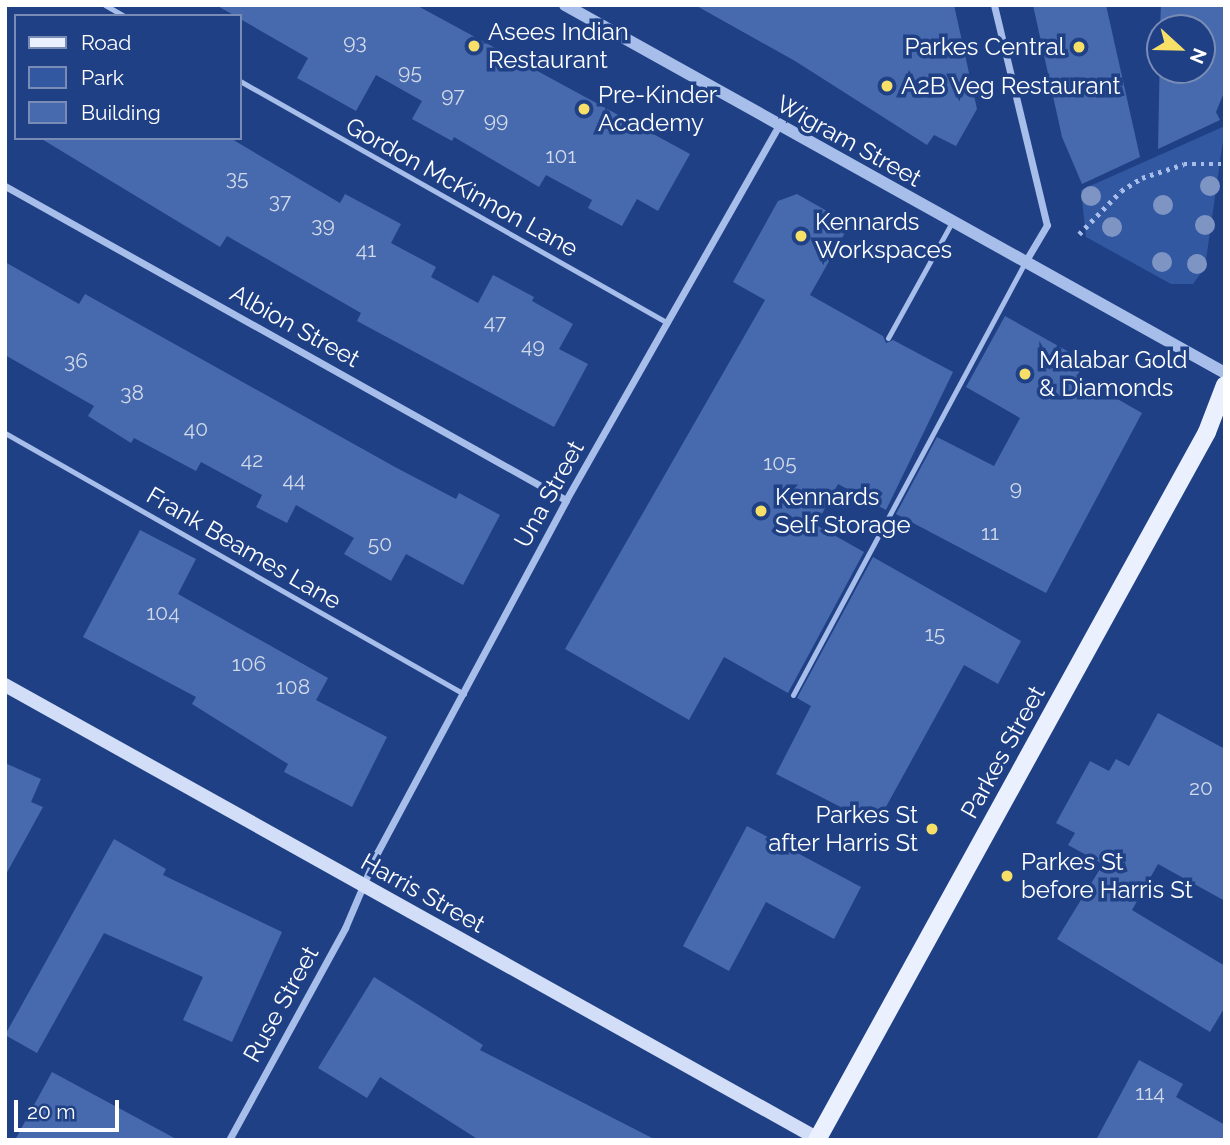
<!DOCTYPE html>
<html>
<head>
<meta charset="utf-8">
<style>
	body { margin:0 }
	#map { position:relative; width:1230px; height:1145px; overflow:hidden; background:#1f4085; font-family:Raleway,sans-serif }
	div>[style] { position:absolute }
	.green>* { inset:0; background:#3258a2 }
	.building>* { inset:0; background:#4769ad }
	.path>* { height:4.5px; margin-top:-2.25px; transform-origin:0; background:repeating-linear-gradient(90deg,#a7bdea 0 3.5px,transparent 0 8.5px) }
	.service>* { height:5px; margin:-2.5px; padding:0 2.5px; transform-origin:2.5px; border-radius:2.5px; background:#a7bdea }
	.minor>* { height:7px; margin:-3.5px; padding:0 3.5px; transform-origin:3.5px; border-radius:3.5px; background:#a7bdea }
	.tertiary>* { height:12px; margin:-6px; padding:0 6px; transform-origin:6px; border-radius:6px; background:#a7bdea }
	.secondary>* { height:14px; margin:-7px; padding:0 7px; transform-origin:7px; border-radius:7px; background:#d2def8 }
	.primary>* { height:18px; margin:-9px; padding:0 9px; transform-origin:9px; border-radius:9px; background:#ebf0fe }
	.trees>* { width:20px; height:20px; margin:-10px; border-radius:50%; background:#7e95c4 }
	.dots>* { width:19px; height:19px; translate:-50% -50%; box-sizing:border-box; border:4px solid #1f4085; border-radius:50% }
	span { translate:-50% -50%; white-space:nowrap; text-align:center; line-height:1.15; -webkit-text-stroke:7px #1f4085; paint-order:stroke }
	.number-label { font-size:21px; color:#d1daea }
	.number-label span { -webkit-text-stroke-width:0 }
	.poi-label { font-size:24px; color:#fff }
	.left { translate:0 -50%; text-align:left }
	.right { translate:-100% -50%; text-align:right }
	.street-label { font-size:24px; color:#fff }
	.frame { position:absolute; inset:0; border:7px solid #fff; pointer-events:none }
	.legend { position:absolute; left:14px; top:14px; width:228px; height:126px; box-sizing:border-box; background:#1f4085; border:2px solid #798cb6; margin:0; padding:9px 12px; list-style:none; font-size:21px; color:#fff }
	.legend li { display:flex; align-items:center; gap:14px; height:35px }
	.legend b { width:35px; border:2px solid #798cb6 }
	.north { position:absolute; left:1146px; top:14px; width:70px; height:70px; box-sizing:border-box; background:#1f4085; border:2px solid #798cb6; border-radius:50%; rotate:112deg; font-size:19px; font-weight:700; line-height:28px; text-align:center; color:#fff }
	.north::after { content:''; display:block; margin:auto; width:24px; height:32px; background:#f8df67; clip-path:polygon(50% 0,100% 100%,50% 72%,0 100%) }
	.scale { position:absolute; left:14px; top:1100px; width:105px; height:32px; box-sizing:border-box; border:4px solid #fff; border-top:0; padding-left:9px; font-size:21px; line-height:24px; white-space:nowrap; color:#fff; -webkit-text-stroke:5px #1f4085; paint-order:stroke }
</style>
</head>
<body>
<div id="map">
	<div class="green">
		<div style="clip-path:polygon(1225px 126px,1205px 267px,1193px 284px,1171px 284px,1086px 237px,1081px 190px)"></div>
	</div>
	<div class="building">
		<div style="clip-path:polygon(216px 5px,416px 5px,690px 154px,658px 211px,637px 199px,622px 226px,588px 208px,592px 200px,546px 175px,539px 187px,454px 137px,452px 141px,412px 119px,422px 101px,376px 75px,356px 111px,297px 78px,308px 58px)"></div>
		<div style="clip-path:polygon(695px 5px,954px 5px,977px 109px,956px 146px,934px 135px,927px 145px,795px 61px)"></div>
		<div style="clip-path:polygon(1033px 5px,1106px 5px,1140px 157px,1082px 184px,1062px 137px)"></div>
		<div style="clip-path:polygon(1161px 5px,1225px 5px,1225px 90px,1216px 112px,1220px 120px,1158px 149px,1160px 47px,1160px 70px,1202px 70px,1202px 28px,1160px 28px)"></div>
		<div style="clip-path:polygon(40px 138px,230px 138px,340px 203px,345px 194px,401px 224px,391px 243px,436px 267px,431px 277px,478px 303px,493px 275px,534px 297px,532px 301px,573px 324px,559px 349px,588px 364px,554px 427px,357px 321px,361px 313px,227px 236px,220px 247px)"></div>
		<div style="clip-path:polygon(797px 194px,850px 224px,810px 295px,883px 336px,886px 343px,893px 340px,953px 372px,886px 510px,838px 484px,816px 525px,864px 552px,788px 693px,724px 657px,689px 720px,565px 649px,765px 300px,733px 282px,778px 201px)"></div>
		<div style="clip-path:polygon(5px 262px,79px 304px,85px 294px,395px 467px,456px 499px,459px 493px,500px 515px,463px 585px,406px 554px,391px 581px,344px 554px,354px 538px,296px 505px,287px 523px,256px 507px,262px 495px,201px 462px,196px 471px,134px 438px,131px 443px,88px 416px,94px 406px,5px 355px)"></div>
		<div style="clip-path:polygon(1005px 316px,1085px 361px,1077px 376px,1142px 413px,1046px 593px,896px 514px,937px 437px,994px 466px,1020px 418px,966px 387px)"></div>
		<div style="clip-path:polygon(140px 530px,196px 559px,178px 594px,328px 678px,316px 700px,387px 737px,352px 807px,284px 772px,288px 764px,192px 704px,196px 697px,83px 637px)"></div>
		<div style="clip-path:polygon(873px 557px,1021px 641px,998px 684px,964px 665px,876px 825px,776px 774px,811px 706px,797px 698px)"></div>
		<div style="clip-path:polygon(1158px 713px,1225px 749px,1225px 901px,1158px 864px,1132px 910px,1225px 966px,1225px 1007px,1210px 1032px,1057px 939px,1103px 864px,1068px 845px,1075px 833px,1056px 823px,1090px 761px,1109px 771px,1116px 759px,1129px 766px)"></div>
		<div style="clip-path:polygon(5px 763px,41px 779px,31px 802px,43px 807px,5px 876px)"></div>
		<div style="clip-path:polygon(747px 826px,861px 887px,834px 939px,766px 902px,729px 971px,683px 946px)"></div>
		<div style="clip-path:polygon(114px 839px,166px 869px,163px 875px,282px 932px,232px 1042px,183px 1020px,203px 977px,104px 933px,37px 1053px,5px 1035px)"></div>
		<div style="clip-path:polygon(374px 977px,483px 1045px,480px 1050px,656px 1140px,479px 1140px,380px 1077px,367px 1098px,318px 1068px)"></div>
		<div style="clip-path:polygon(1139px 1060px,1183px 1084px,1176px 1097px,1225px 1125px,1225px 1140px,1096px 1140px)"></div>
		<div style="clip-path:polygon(52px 1072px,178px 1140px,15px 1140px)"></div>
	</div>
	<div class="path">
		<div style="left:1079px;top:234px;width:60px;rotate:-45.7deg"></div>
		<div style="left:1121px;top:191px;width:25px;rotate:-32deg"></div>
		<div style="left:1142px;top:178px;width:44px;rotate:-18.4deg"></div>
		<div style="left:1184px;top:164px;width:41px"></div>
	</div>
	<div class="service">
		<div style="left:105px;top:5px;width:22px;rotate:30deg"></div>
		<div style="left:240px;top:81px;width:491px;rotate:29.5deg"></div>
		<div style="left:888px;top:338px;width:132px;rotate:-61.1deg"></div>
		<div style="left:5px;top:433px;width:528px;rotate:29.62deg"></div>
		<div style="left:793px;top:695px;width:491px;rotate:-61.8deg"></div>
	</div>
	<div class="minor">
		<div style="left:994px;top:5px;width:226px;rotate:76.5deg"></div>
		<div style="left:1047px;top:225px;width:43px;rotate:120.7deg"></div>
		<div style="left:5px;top:186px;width:643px;rotate:29.24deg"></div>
		<div style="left:229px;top:1140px;width:242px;rotate:-61.3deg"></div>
		<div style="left:345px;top:928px;width:82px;rotate:-66.9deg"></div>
		<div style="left:377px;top:853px;width:400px;rotate:-61.8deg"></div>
		<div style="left:566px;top:500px;width:431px;rotate:-60.4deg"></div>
	</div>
	<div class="tertiary">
		<div style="left:565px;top:5px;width:756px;rotate:29.14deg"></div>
	</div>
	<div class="secondary">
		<div style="left:5px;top:685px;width:933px;rotate:29.17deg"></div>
	</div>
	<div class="primary">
		<div style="left:817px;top:1140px;width:808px;rotate:-61.15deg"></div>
		<div style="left:1207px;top:432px;width:50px;rotate:-69deg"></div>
	</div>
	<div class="trees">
		<div style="left:1210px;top:186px"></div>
		<div style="left:1091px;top:196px"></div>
		<div style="left:1163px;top:205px"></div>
		<div style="left:1205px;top:225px"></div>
		<div style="left:1112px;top:227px"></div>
		<div style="left:1162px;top:262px"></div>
		<div style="left:1197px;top:264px"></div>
	</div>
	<div class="dots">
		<div style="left:474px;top:46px;background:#f8df67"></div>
		<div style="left:1079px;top:47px;background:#f8df67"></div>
		<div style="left:887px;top:86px;background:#f8df67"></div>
		<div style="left:584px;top:109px;background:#f8df67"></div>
		<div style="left:801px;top:236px;background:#f8df67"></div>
		<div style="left:1025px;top:374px;background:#f8df67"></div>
		<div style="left:761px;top:511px;background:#f8df67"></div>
		<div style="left:932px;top:829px;background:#f8df67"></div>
		<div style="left:1007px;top:876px;background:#f8df67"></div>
	</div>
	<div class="number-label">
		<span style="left:355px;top:42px">93</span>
		<span style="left:410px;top:72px">95</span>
		<span style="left:453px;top:95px">97</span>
		<span style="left:496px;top:120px">99</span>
		<span style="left:561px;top:156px">101</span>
		<span style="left:237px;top:178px">35</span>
		<span style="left:280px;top:201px">37</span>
		<span style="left:323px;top:225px">39</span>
		<span style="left:366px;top:250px">41</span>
		<span style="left:495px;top:322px">47</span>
		<span style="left:533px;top:346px">49</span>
		<span style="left:76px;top:361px">36</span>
		<span style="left:132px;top:393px">38</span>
		<span style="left:196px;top:429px">40</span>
		<span style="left:252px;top:460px">42</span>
		<span style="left:780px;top:463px">105</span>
		<span style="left:294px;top:480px">44</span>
		<span style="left:1016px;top:488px">9</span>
		<span style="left:990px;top:533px">11</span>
		<span style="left:380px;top:544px">50</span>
		<span style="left:163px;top:613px">104</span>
		<span style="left:935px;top:634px">15</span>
		<span style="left:249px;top:664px">106</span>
		<span style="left:293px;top:687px">108</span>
		<span style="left:1201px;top:788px">20</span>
		<span style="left:1150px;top:1093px">114</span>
	</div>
	<div class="poi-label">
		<span class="left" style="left:488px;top:46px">Asees Indian<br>Restaurant</span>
		<span class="right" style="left:1065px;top:47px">Parkes Central</span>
		<span class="left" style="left:901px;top:86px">A2B Veg Restaurant</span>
		<span class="left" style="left:598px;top:109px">Pre-Kinder<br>Academy</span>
		<span class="left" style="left:815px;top:236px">Kennards<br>Workspaces</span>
		<span class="left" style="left:1039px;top:374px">Malabar Gold<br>&amp; Diamonds</span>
		<span class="left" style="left:775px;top:511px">Kennards<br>Self Storage</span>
		<span class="right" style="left:918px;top:829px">Parkes St<br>after Harris St</span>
		<span class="left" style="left:1021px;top:876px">Parkes St<br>before Harris St</span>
	</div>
	<div class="street-label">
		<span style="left:849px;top:141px;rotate:29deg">Wigram Street</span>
		<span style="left:462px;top:187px;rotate:29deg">Gordon McKinnon Lane</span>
		<span style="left:295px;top:326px;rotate:29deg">Albion Street</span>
		<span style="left:549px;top:494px;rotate:-61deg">Una Street</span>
		<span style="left:244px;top:548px;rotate:30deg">Frank Beames Lane</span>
		<span style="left:1003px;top:752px;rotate:-61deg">Parkes Street</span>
		<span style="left:423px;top:893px;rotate:29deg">Harris Street</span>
		<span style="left:281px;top:1004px;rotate:-61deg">Ruse Street</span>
	</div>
	<div class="frame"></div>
	<ul class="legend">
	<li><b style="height:9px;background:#ebf0fe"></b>Road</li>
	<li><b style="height:19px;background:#3258a2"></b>Park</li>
	<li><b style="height:19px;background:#4769ad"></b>Building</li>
	</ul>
	<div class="north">N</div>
	<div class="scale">20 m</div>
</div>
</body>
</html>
